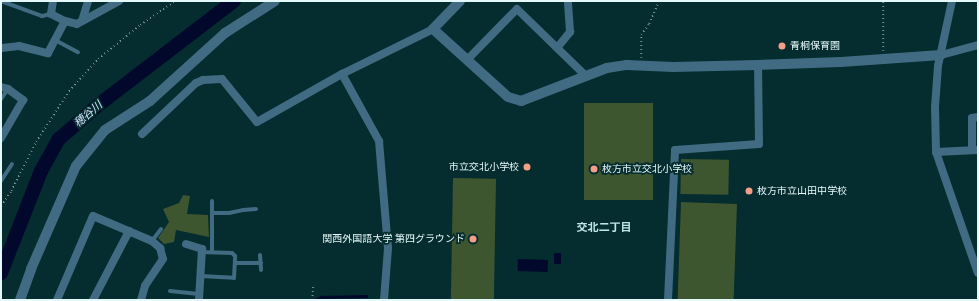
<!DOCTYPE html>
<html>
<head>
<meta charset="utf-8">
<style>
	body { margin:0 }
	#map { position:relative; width:979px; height:301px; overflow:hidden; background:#052c2e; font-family:"PT Sans","Noto Sans JP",sans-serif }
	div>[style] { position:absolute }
	.green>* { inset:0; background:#3e5630; transform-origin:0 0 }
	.water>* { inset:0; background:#01082b; transform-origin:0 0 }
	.stream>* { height:2.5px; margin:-1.25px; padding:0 1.25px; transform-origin:1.25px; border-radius:1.25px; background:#01082b }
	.river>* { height:14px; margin:-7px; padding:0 7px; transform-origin:7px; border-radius:7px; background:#01082b }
	.path>* { height:1.5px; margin-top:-0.75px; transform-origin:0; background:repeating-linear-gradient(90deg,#708d8f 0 1px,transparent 0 4px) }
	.service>* { height:4px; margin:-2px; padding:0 2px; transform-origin:2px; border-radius:2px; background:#406b82 }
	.minor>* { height:8px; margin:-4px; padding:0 4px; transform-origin:4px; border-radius:4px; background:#406b82 }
	.tertiary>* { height:10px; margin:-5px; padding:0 5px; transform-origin:5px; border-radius:5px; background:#406b82 }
	.dots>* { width:11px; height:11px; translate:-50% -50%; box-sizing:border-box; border:2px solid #052c2e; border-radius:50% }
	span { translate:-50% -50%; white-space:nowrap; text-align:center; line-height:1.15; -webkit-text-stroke:3.5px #052c2e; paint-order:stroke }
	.poi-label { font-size:10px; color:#e6f9fa }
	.left { translate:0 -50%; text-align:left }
	.right { translate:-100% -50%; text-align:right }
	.water-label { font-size:11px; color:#d4e1fd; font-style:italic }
	.neighbourhood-label { font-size:11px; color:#bee5e7; font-weight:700 }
	.frame { position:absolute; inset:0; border:2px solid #e6f9fa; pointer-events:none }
</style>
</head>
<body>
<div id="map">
	<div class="green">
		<div style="left:584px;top:103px;width:69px;height:97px"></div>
		<div style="left:681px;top:159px;width:48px;height:35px;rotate:1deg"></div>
		<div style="left:453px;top:178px;width:43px;height:122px;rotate:1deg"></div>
		<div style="clip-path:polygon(183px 195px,190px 196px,187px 214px,208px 215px,209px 237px,176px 230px,174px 242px,164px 244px,158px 238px,169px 222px,163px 209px,179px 203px)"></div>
		<div style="left:681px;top:202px;width:56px;height:98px;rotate:2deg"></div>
	</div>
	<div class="water">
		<div style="left:561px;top:253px;width:11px;height:7px;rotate:90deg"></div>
		<div style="left:518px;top:259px;width:30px;height:12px;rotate:2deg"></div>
	</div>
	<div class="stream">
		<div style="left:315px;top:300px;width:7px;rotate:-27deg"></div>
		<div style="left:321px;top:297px;width:45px;rotate:-1.3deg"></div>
	</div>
	<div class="river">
		<div style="left:1px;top:273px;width:110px;rotate:-68.6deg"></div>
		<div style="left:41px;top:171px;width:37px;rotate:-61deg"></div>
		<div style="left:59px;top:139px;width:50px;rotate:-41deg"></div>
		<div style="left:97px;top:106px;width:173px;rotate:-37.5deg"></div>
	</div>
	<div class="path">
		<div style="left:883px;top:51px;width:50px;rotate:-90deg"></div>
		<div style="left:641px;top:58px;width:23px;rotate:-90deg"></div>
		<div style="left:641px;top:35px;width:14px;rotate:-54deg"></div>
		<div style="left:649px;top:24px;width:25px;rotate:-67deg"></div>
		<div style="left:1px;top:206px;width:18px;rotate:-56deg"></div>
		<div style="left:11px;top:191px;width:55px;rotate:-63deg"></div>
		<div style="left:36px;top:142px;width:61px;rotate:-57.1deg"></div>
		<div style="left:69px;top:91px;width:43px;rotate:-47.8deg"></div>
		<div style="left:98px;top:59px;width:54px;rotate:-39deg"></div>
		<div style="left:140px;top:25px;width:42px;rotate:-34.4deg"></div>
		<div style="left:312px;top:300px;width:15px;rotate:-86deg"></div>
	</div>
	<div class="service">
		<div style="left:1px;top:1px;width:44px;rotate:20.1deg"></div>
		<div style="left:42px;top:16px;width:9px;rotate:-13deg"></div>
		<div style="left:55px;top:40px;width:26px;rotate:28deg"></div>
		<div style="left:1px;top:99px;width:12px;rotate:-55deg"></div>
		<div style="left:1px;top:181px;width:20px;rotate:-57deg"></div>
		<div style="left:212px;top:201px;width:51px;rotate:90deg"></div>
		<div style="left:212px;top:213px;width:17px"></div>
		<div style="left:229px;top:213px;width:14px;rotate:-12deg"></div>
		<div style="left:243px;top:210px;width:13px;rotate:-4deg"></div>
		<div style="left:152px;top:241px;width:15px;rotate:-53deg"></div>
		<div style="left:260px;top:255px;width:15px;rotate:86deg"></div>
		<div style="left:235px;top:263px;width:26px"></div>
		<div style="left:200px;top:276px;width:34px;rotate:3deg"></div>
		<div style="left:234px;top:278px;width:22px;rotate:-87deg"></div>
		<div style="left:235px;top:256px;width:4px;rotate:-135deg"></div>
		<div style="left:232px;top:253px;width:31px;rotate:-178deg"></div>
		<div style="left:170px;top:291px;width:29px;rotate:6deg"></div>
	</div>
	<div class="minor">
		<div style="left:53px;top:1px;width:13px;rotate:99deg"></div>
		<div style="left:51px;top:14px;width:16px;rotate:27deg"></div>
		<div style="left:65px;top:21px;width:12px;rotate:14deg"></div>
		<div style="left:77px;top:24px;width:48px;rotate:-28.7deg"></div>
		<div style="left:952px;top:1px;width:66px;rotate:102.2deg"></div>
		<div style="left:938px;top:66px;width:41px;rotate:94.2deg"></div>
		<div style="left:935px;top:107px;width:45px;rotate:88.7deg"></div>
		<div style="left:936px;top:152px;width:128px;rotate:70.9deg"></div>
		<div style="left:82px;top:21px;width:21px;rotate:-73deg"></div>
		<div style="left:1px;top:48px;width:18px;rotate:-6deg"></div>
		<div style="left:19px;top:46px;width:30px;rotate:14deg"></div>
		<div style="left:48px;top:53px;width:36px;rotate:-62deg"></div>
		<div style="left:557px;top:48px;width:21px;rotate:-51deg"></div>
		<div style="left:570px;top:32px;width:31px;rotate:-94deg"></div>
		<div style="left:941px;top:55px;width:38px;rotate:-15deg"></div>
		<div style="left:467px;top:60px;width:71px;rotate:-45.6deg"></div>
		<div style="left:517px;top:9px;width:96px;rotate:44.2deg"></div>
		<div style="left:342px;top:74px;width:77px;rotate:61.1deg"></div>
		<div style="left:379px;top:141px;width:107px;rotate:85.2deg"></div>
		<div style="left:388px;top:248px;width:52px;rotate:94.4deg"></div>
		<div style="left:1px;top:87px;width:7px;rotate:16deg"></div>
		<div style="left:8px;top:89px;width:19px;rotate:36deg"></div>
		<div style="left:23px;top:100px;width:44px;rotate:120.1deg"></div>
		<div style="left:142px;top:134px;width:74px;rotate:-43.4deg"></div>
		<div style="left:196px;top:83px;width:8px;rotate:-23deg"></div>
		<div style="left:203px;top:80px;width:19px;rotate:-3deg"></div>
		<div style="left:222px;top:79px;width:55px;rotate:50.9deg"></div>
		<div style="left:257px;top:122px;width:98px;rotate:-29.5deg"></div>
		<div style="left:342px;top:74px;width:102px;rotate:-26.3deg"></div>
		<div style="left:972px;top:150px;width:32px;rotate:-90deg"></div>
		<div style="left:972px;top:118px;width:6px;rotate:-9deg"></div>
		<div style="left:936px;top:152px;width:42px;rotate:-2.7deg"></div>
		<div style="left:186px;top:244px;width:17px;rotate:17deg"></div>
		<div style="left:202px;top:249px;width:51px;rotate:93.4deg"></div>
		<div style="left:57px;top:300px;width:91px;rotate:-66.8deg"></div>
		<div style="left:93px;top:216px;width:64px;rotate:23deg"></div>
		<div style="left:152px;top:241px;width:11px;rotate:41deg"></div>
		<div style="left:160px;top:248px;width:11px;rotate:75deg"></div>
		<div style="left:163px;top:259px;width:32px;rotate:124deg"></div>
		<div style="left:145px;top:286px;width:15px;rotate:106deg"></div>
		<div style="left:93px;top:300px;width:78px;rotate:-62.4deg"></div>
		<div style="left:668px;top:300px;width:150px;rotate:-87.3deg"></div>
		<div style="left:675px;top:150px;width:84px;rotate:-4.1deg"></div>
		<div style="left:759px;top:144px;width:79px;rotate:-90.7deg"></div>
	</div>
	<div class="tertiary">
		<div style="left:460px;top:1px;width:39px;rotate:134deg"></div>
		<div style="left:433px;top:29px;width:101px;rotate:42.2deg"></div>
		<div style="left:508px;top:97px;width:14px;rotate:17deg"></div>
		<div style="left:521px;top:101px;width:92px;rotate:-21deg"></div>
		<div style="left:607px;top:68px;width:20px;rotate:-9deg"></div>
		<div style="left:627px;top:65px;width:46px;rotate:2.5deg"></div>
		<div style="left:673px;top:67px;width:85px;rotate:-1.3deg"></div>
		<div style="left:758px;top:65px;width:83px;rotate:-2.1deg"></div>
		<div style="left:841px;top:62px;width:100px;rotate:-4deg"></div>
		<div style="left:20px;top:300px;width:33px;rotate:-70deg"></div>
		<div style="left:31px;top:269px;width:112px;rotate:-66.4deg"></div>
		<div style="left:76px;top:166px;width:46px;rotate:-51.1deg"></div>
		<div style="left:105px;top:130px;width:54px;rotate:-32.8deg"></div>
		<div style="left:150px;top:101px;width:101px;rotate:-42.2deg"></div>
		<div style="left:225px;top:33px;width:59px;rotate:-32.6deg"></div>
	</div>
	<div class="dots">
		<div style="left:782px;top:46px;background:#f49e86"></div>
		<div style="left:527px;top:167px;background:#f49e86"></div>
		<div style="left:594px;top:169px;background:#f49e86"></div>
		<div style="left:749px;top:191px;background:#f49e86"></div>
		<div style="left:473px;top:239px;background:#f49e86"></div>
	</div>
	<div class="poi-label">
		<span class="left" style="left:790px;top:46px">青桐保育園</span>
		<span class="right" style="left:519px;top:167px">市立交北小学校</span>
		<span class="left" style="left:602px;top:169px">枚方市立交北小学校</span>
		<span class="left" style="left:757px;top:191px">枚方市立山田中学校</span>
		<span class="right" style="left:465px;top:239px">関西外国語大学 第四グラウンド</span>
	</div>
	<div class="water-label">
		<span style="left:88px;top:114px;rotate:-41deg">穂谷川</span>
	</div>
	<div class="neighbourhood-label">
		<span style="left:604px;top:227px">交北二丁目</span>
	</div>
	<div class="frame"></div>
</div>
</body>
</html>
